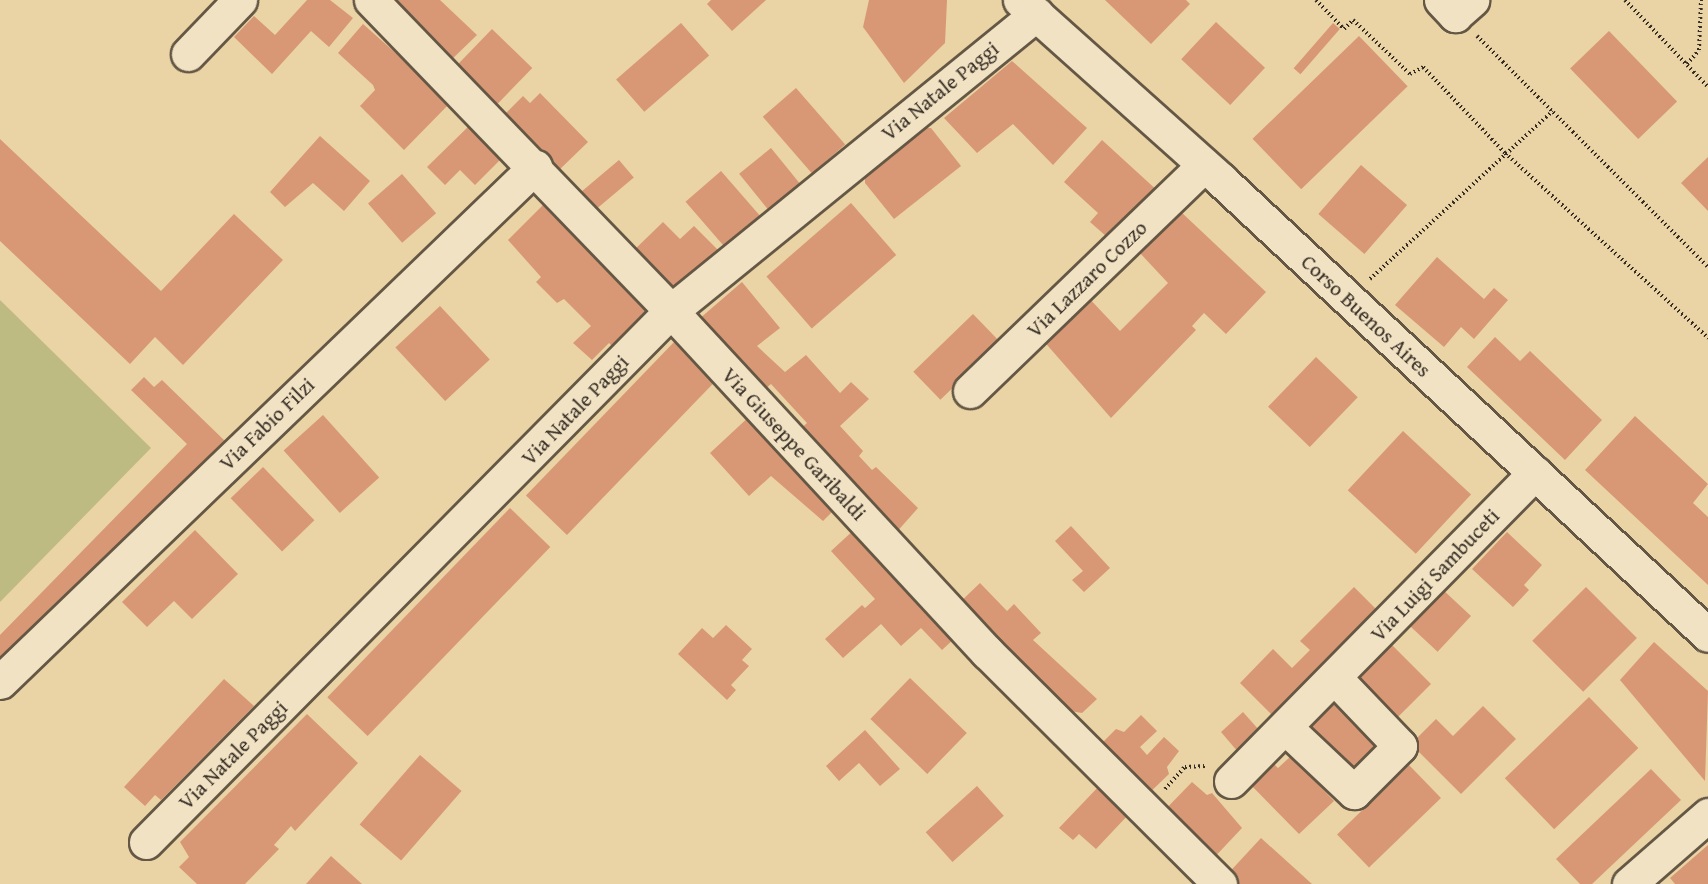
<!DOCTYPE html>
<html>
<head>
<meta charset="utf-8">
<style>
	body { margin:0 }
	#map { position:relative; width:1708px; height:884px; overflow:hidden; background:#ead3a5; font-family:"Gentium Book Plus",serif }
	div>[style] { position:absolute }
	.green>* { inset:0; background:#bdbb82 }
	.building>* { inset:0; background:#d99875; transform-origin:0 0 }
	.path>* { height:4px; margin-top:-2px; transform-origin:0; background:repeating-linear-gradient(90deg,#372f25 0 1.5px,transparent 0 4.5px) }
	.roads { filter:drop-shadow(2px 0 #645845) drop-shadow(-2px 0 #645845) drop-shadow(0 2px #645845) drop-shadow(0 -2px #645845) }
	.minor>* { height:33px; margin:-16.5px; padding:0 16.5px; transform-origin:16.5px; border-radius:16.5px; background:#f1e2c4 }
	span { translate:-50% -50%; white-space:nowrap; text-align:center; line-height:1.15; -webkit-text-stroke:5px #f1e2c4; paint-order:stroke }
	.street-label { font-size:21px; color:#372f25 }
</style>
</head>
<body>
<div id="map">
	<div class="green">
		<div style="clip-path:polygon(0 300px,151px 448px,0 602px)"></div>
	</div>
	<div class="building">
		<div style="clip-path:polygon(307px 0,330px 0,353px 18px,329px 47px,311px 31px,272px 74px,234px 37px,254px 16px,275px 35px)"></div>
		<div style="clip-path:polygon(387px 0,440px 0,477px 35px,448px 63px)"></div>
		<div style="clip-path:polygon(711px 0,766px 0,732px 31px,707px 4px)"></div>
		<div style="clip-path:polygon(869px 0,947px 0,945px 43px,904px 83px,863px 27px)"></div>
		<div style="clip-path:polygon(1105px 0,1186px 0,1190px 4px,1151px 44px)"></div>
		<div style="left:1216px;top:22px;width:67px;height:51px;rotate:43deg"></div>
		<div style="left:681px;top:23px;width:43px;height:86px;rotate:49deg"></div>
		<div style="left:1333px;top:23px;width:9px;height:60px;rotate:41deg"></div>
		<div style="clip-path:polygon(363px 24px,451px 102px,404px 150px,360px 106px,375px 90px,373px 85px,338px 53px)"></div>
		<div style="left:492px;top:29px;width:56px;height:56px;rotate:44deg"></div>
		<div style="left:1609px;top:31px;width:98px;height:54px;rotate:46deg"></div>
		<div style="left:1359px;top:36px;width:70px;height:148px;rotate:46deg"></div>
		<div style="clip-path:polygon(1012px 61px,1087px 128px,1053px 165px,1013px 124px,977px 153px,944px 118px)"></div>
		<div style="left:796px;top:88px;width:75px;height:44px;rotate:49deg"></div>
		<div style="clip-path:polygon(540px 93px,588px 142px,555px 174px,502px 117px,523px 96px,530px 103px)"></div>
		<div style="clip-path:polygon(472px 123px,504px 156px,475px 185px,460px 170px,445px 185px,427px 167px)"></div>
		<div style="clip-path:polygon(925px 128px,931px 128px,961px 166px,894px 219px,865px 183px,865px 177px)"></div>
		<div style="clip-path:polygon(320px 136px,370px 181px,344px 211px,313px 183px,285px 207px,270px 192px)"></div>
		<div style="clip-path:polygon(0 139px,161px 291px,234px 214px,283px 260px,183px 365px,155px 337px,130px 364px,0 241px)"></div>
		<div style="clip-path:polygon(1102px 140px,1160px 193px,1115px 244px,1090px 222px,1098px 213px,1064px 182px)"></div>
		<div style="left:771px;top:148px;width:49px;height:41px;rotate:51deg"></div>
		<div style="clip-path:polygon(1708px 157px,1708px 211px,1681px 183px)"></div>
		<div style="left:619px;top:160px;width:23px;height:57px;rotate:50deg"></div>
		<div style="left:1361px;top:165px;width:61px;height:65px;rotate:41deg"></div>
		<div style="left:721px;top:171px;width:64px;height:47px;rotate:49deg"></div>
		<div style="left:402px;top:174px;width:52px;height:45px;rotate:49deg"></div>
		<div style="clip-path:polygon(550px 198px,654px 310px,616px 350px,609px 343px,592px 360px,573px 343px,591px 326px,564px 299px,557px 303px,536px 282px,541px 277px,508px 240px)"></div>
		<div style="left:851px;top:203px;width:69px;height:112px;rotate:49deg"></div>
		<div style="clip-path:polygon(1180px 211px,1266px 292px,1226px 334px,1204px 313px,1192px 326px,1196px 330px,1111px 418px,1041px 338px,1086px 295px,1120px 331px,1168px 283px,1139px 252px)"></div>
		<div style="clip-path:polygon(663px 222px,680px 239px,694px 226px,718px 250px,668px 295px,629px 255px)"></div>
		<div style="clip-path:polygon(1437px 257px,1484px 299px,1494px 288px,1508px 300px,1474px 339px,1461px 327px,1444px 347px,1395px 305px)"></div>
		<div style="clip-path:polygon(742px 282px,780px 328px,757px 346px,785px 372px,806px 355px,840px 393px,851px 382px,869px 399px,840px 426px,863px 451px,859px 456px,872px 470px,876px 467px,918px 508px,894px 535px,798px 431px,807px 423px,771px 384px,761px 392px,691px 326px)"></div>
		<div style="left:440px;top:306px;width:73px;height:61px;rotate:47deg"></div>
		<div style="left:973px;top:314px;width:39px;height:83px;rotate:46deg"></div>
		<div style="clip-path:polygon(1495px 337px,1520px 361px,1530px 351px,1602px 420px,1565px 460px,1467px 367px)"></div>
		<div style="left:676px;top:340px;width:57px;height:216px;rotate:44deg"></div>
		<div style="left:1316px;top:357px;width:58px;height:69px;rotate:44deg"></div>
		<div style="clip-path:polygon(144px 377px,154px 387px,162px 380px,225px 441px,0 672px,0 635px,187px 444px,131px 390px)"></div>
		<div style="clip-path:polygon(752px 414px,838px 506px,823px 521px,771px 476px,749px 496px,710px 453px)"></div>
		<div style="left:323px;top:415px;width:84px;height:53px;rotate:48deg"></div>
		<div style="clip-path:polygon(1635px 416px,1708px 484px,1693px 503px,1708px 517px,1708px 585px,1585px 470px)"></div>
		<div style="left:1403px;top:431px;width:93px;height:81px;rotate:43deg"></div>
		<div style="left:263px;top:467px;width:74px;height:45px;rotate:46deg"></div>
		<div style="left:510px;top:508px;width:56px;height:263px;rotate:44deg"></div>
		<div style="clip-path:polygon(1071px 526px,1110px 568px,1084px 592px,1072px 580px,1083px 571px,1055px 541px)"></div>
		<div style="clip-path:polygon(856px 528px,956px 637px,942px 650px,921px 628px,901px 646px,881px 624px,843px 658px,825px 639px,862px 605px,865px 608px,875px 599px,831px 551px)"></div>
		<div style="clip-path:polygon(195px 530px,238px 574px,192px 619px,174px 601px,147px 627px,122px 602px)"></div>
		<div style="clip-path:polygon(1507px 532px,1542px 565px,1524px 585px,1529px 590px,1513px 607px,1472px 569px)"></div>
		<div style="clip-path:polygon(980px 583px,1007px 611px,1014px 604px,1041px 633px,1033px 640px,1097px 699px,1082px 713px,1070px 711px,1061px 720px,955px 607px)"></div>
		<div style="clip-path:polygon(1354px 587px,1386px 619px,1281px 724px,1240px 683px,1273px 649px,1292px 668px,1310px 650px,1300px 641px)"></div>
		<div style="left:1586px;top:587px;width:72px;height:76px;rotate:45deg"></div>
		<div style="left:1441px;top:588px;width:41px;height:49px;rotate:43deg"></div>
		<div style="clip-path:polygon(726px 625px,752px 649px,742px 660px,749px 666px,731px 685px,736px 690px,727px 700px,678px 654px,702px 628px,713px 638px)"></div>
		<div style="clip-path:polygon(1654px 642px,1708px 691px,1705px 781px,1620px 680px)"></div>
		<div style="left:1390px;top:643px;width:58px;height:51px;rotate:45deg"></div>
		<div style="left:910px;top:678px;width:79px;height:57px;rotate:44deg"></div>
		<div style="clip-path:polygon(224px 679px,254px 706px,161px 800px,155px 795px,145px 806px,124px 787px)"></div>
		<div style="left:1338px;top:694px;width:65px;height:44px;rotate:45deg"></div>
		<div style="left:1589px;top:697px;width:71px;height:117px;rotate:46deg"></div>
		<div style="clip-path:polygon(1483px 706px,1516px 739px,1461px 794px,1411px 744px,1436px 719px,1453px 736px)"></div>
		<div style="clip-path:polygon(1243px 712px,1259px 730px,1244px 759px,1221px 732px)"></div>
		<div style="clip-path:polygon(307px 714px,358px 763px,295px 831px,291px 826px,274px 845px,279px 849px,245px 884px,197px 884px,179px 867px,189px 857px,180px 842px)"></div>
		<div style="clip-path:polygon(1141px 715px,1157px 731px,1140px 747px,1147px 755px,1164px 737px,1179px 751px,1167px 767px,1169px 774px,1143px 799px,1095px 750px,1116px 729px,1124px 732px)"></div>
		<div style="clip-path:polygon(865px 730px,900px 769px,880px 786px,859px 763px,839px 781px,826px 766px)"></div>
		<div style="left:420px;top:755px;width:55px;height:92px;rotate:41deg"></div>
		<div style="clip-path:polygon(1291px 756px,1334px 801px,1299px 834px,1249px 783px,1271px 761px,1278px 768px)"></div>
		<div style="left:1409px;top:765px;width:46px;height:100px;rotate:46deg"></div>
		<div style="clip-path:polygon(1651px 769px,1681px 800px,1592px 884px,1580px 884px,1556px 859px)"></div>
		<div style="clip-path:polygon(1192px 782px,1207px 795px,1212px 793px,1242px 828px,1209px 863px,1159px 816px)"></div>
		<div style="clip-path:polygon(1101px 784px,1130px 813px,1096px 849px,1079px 834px,1073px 840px,1059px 828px)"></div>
		<div style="left:977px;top:786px;width:40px;height:69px;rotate:48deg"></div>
		<div style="clip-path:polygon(1261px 838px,1312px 884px,1228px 884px,1223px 879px)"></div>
		<div style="clip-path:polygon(1708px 845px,1708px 884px,1675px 884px,1670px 878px)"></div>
		<div style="clip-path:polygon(331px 856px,362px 884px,306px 884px)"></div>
	</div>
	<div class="path">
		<div style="left:1316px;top:0;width:40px;rotate:46deg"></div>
		<div style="left:1344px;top:29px;width:13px;rotate:-45deg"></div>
		<div style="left:1353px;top:20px;width:79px;rotate:43.5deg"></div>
		<div style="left:1410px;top:74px;width:15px;rotate:-28deg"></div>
		<div style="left:1423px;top:67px;width:119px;rotate:46.4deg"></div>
		<div style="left:1505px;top:153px;width:275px;rotate:42.3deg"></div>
		<div style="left:1625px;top:0;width:120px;rotate:46.3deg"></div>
		<div style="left:1477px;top:36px;width:327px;rotate:45deg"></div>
		<div style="left:1687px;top:64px;width:18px;rotate:-49deg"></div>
		<div style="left:1699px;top:50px;width:50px;rotate:-87.7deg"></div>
		<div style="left:1370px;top:279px;width:248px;rotate:-42.6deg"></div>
		<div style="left:1165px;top:789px;width:30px;rotate:-48deg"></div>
		<div style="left:1185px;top:767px;width:20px;rotate:-3deg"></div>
	</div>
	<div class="roads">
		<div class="minor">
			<div style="left:371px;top:0;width:432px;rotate:46deg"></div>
			<div style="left:671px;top:311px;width:465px;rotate:47.2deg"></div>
			<div style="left:987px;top:652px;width:329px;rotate:44.9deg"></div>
			<div style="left:1020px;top:0;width:270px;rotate:41.8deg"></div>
			<div style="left:1221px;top:180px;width:666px;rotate:43.05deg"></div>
			<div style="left:1441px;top:0;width:21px;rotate:47deg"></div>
			<div style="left:1455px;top:15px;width:23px;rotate:-41deg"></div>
			<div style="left:188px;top:54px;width:75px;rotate:-46.1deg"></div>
			<div style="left:970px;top:391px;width:325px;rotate:-44deg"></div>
			<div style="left:0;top:682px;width:743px;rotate:-43.91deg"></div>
			<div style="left:1285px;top:727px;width:95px;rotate:43.3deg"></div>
			<div style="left:1354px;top:792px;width:65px;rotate:-45deg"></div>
			<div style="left:1400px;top:746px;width:95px;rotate:-133.7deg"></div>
			<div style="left:1231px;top:781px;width:433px;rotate:-45.4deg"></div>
			<div style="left:146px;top:842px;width:747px;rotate:-45.33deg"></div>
			<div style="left:671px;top:311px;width:471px;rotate:-39.1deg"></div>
			<div style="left:1629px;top:884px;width:105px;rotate:-41.1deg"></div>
		</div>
	</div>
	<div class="street-label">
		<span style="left:940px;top:91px;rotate:-39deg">Via Natale Paggi</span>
		<span style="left:1087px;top:279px;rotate:-44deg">Via Lazzaro Cozzo</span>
		<span style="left:1366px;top:316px;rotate:43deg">Corso Buenos Aires</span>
		<span style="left:575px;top:410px;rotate:-46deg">Via Natale Paggi</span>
		<span style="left:267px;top:424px;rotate:-44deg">Via Fabio Filzi</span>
		<span style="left:794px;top:444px;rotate:47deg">Via Giuseppe Garibaldi</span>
		<span style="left:1435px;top:575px;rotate:-46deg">Via Luigi Sambuceti</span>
		<span style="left:233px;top:755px;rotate:-45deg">Via Natale Paggi</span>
	</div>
</div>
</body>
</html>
